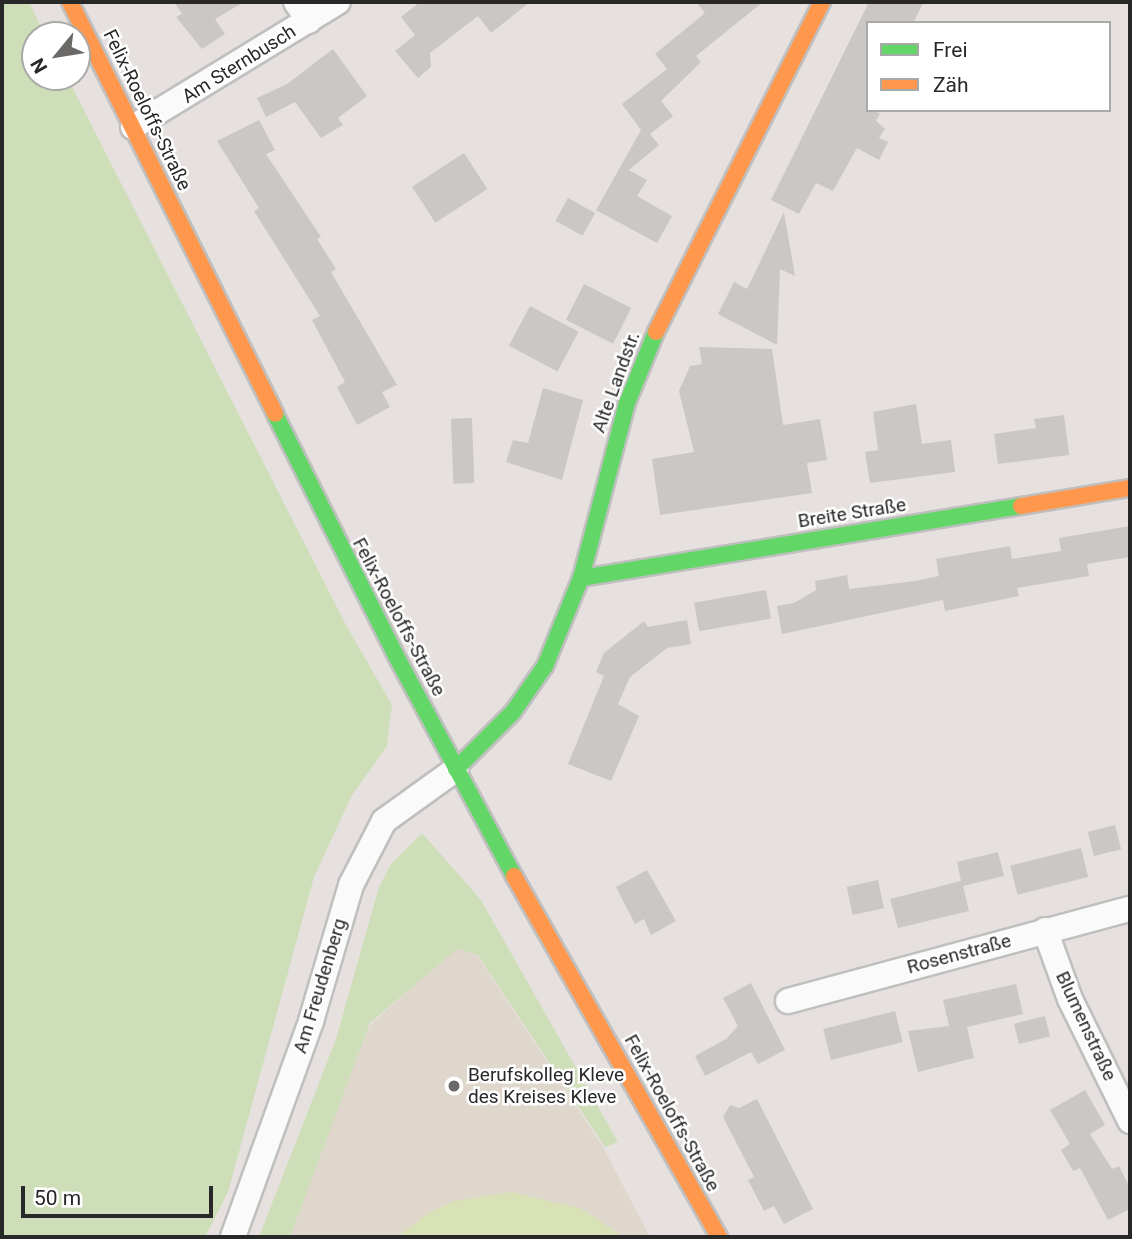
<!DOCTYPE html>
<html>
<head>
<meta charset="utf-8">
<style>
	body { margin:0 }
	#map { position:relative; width:1132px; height:1239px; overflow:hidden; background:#e6e1de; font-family:Roboto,sans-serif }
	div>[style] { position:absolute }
	.education>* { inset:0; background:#e0d7cc }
	.green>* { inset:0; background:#cedeb9 }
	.pitch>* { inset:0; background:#d9e2b6 }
	.building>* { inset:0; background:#cbc7c5; transform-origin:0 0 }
	.roads { filter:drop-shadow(2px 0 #c0bfbf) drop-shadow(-2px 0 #c0bfbf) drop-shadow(0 2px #c0bfbf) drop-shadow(0 -2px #c0bfbf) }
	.street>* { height:24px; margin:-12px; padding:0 12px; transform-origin:12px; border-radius:12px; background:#fbfafa }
	.fast>* { height:16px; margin:-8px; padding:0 8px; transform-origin:8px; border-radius:8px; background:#63d668 }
	.slow>* { height:16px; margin:-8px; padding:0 8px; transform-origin:8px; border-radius:8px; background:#ff974d }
	.dots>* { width:19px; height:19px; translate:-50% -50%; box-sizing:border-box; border:4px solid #fff; border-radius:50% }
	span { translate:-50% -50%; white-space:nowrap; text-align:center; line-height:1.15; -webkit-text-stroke:5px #fff; paint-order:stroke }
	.street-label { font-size:19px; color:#282828 }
	.poi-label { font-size:19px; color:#282828 }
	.left { translate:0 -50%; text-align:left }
	.frame { position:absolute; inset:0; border:4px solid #282828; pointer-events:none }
	.legend { position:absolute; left:866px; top:21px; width:245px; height:91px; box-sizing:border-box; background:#fff; border:2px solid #a9a9a9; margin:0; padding:9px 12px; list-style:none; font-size:21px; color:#282828 }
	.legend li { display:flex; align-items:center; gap:14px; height:35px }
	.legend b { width:35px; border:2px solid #a9a9a9 }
	.north { position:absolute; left:21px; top:21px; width:70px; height:70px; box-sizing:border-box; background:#fff; border:2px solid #a9a9a9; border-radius:50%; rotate:240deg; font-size:19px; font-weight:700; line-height:28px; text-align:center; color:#282828 }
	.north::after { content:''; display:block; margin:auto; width:24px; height:32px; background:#6a6968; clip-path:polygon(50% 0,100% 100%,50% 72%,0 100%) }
	.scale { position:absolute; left:21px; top:1186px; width:192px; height:32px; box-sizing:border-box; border:4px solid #282828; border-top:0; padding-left:9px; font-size:21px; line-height:24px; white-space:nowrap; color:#282828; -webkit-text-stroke:5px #fff; paint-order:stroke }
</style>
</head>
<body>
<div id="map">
	<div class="education">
		<div style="clip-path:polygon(456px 948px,477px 955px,603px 1147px,650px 1237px,284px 1237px,370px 1025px)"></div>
	</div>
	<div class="green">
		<div style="clip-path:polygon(2px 2px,29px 2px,45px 35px,35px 35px,35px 77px,67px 77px,346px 625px,392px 705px,387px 746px,352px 795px,314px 877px,228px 1192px,205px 1237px,2px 1237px)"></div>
		<div style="clip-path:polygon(422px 833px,481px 900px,618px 1142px,605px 1147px,478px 955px,457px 949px,370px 1023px,290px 1237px,259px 1237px,336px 1039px,379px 887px,391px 864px)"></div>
	</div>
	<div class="pitch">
		<div style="clip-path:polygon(512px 1192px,582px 1209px,624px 1237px,397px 1237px,430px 1212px,455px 1201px)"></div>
	</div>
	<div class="building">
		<div style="clip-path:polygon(174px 2px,244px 2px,215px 19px,225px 34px,202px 49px,176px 17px,182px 14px)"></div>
		<div style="clip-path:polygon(420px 2px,530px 2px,491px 33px,478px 16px,430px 53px,431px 67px,418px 78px,395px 51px,415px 35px,401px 17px)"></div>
		<div style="clip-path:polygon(696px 2px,763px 2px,696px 56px,701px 62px,661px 101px,673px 116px,650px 134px,659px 145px,629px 170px,647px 180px,637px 196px,672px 216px,657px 243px,596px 210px,641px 130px,622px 104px,667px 69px,655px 54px,705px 13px)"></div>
		<div style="clip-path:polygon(869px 2px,924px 2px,913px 23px,868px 23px,868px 110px,880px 113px,876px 121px,885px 129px,879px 138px,888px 142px,879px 160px,857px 148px,833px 191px,816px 183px,799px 214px,771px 200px)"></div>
		<div style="clip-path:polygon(333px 49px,367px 96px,338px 118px,343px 125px,321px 138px,295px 102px,266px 117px,257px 98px,287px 84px)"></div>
		<div style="clip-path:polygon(259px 120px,275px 150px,266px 154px,321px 237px,317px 239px,336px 269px,331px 272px,397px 385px,382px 392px,390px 407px,357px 425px,337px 387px,345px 382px,312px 320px,320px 316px,264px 227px,254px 211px,259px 208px,217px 141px)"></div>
		<div style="left:464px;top:153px;width:43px;height:62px;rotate:57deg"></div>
		<div style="left:568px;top:198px;width:31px;height:26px;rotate:29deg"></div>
		<div style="clip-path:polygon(784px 212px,795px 276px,780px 269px,777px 345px,718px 314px,734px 282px,747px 289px)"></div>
		<div style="left:584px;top:284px;width:53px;height:40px;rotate:27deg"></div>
		<div style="left:530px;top:306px;width:55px;height:45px;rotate:28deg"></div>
		<div style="clip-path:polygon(699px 347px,772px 349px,783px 425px,820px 419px,827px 460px,807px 463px,812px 493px,660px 515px,652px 459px,694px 452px,679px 391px,690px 366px,702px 364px)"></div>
		<div style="clip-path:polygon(543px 388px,583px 400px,562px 480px,506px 462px,513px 440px,528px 443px)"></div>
		<div style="clip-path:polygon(916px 404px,922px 444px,951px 440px,955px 472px,870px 483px,865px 452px,878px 450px,873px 412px)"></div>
		<div style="clip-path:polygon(1064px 415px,1069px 455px,998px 464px,994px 434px,1036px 428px,1034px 419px)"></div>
		<div style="left:472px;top:418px;width:65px;height:21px;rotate:88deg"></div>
		<div style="clip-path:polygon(1130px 526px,1130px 557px,1087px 564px,1089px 576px,1017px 588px,1019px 596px,970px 606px,945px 611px,943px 600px,782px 634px,777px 606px,794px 603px,816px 590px,815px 581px,847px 575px,849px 589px,915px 581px,939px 576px,936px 559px,1010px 546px,1012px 559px,1061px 551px,1059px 538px)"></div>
		<div style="left:766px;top:590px;width:29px;height:73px;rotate:80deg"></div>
		<div style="clip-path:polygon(687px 620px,691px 644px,667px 648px,630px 677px,618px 704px,639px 716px,611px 781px,568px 764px,604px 676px,596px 672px,604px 653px,644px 621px,648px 627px)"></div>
		<div style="left:1115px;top:825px;width:25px;height:28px;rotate:76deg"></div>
		<div style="left:1081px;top:848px;width:30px;height:73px;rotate:76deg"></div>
		<div style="clip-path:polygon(998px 852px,1004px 876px,963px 886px,969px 911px,898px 928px,890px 899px,961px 881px,957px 862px)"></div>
		<div style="clip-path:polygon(647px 870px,676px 921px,651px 935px,644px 919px,635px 924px,616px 887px)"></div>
		<div style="left:878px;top:880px;width:29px;height:32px;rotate:78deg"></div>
		<div style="clip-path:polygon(751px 983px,785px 1050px,758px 1064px,751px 1052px,705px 1076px,695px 1056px,726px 1039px,738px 1026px,723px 998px)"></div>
		<div style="clip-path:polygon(1016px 984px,1023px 1014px,967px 1027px,974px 1058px,918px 1072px,908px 1031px,949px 1026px,943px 1000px)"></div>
		<div style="left:895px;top:1011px;width:32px;height:74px;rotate:76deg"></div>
		<div style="left:1045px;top:1016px;width:21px;height:32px;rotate:76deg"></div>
		<div style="clip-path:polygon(1085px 1090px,1105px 1125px,1090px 1134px,1112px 1169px,1119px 1166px,1130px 1188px,1130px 1209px,1108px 1220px,1080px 1168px,1073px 1171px,1061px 1150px,1070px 1144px,1050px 1110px)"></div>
		<div style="clip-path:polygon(757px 1099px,813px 1209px,784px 1224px,774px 1206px,764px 1211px,748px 1180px,754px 1177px,723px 1117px,730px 1105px,739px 1108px)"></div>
	</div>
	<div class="roads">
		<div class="street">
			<div style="left:296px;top:2px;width:23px;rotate:56deg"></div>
			<div style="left:133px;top:127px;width:240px;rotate:-31.4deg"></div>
			<div style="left:1045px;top:930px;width:73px;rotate:70.1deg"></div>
			<div style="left:1070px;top:999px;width:136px;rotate:63.8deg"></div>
			<div style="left:788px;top:1001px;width:354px;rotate:-15.1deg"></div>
			<div style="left:233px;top:1237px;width:230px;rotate:-70.1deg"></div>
			<div style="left:311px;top:1021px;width:142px;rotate:-73.6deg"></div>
			<div style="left:351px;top:885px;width:72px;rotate:-62.7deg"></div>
			<div style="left:384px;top:821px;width:89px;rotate:-35.8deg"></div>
		</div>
		<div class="fast">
			<div style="left:275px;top:414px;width:268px;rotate:63.4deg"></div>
			<div style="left:395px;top:654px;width:252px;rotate:61.8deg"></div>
			<div style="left:581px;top:578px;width:446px;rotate:-9.3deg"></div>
			<div style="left:456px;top:769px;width:81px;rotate:-45deg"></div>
			<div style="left:513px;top:712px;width:56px;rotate:-55.2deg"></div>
			<div style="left:545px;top:666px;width:95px;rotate:-67.8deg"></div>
			<div style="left:581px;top:578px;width:181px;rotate:-75.3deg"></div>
			<div style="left:627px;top:403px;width:77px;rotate:-67.8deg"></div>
		</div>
		<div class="slow">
			<div style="left:70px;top:2px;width:460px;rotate:63.5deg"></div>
			<div style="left:656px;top:332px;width:369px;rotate:-63.3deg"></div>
			<div style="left:1021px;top:506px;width:110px;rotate:-9.4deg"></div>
			<div style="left:514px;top:876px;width:415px;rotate:60.4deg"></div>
		</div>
	</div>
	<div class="dots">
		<div style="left:454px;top:1086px;background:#6a6968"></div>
	</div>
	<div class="street-label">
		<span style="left:239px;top:64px;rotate:-32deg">Am Sternbusch</span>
		<span style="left:147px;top:110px;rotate:64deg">Felix-Roeloffs-Straße</span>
		<span style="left:616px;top:382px;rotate:-70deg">Alte Landstr.</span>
		<span style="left:852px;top:513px;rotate:-9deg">Breite Straße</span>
		<span style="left:399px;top:617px;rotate:62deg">Felix-Roeloffs-Straße</span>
		<span style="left:959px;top:954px;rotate:-15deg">Rosenstraße</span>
		<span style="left:320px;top:986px;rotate:-73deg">Am Freudenberg</span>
		<span style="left:1086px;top:1026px;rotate:65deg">Blumenstraße</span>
		<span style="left:672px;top:1113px;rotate:61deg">Felix-Roeloffs-Straße</span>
	</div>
	<div class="poi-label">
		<span class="left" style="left:468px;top:1086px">Berufskolleg Kleve<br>des Kreises Kleve</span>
	</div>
	<div class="frame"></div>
	<ul class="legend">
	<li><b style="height:9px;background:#63d668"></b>Frei</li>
	<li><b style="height:9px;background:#ff974d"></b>Zäh</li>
	</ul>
	<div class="north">N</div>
	<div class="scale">50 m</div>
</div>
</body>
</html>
